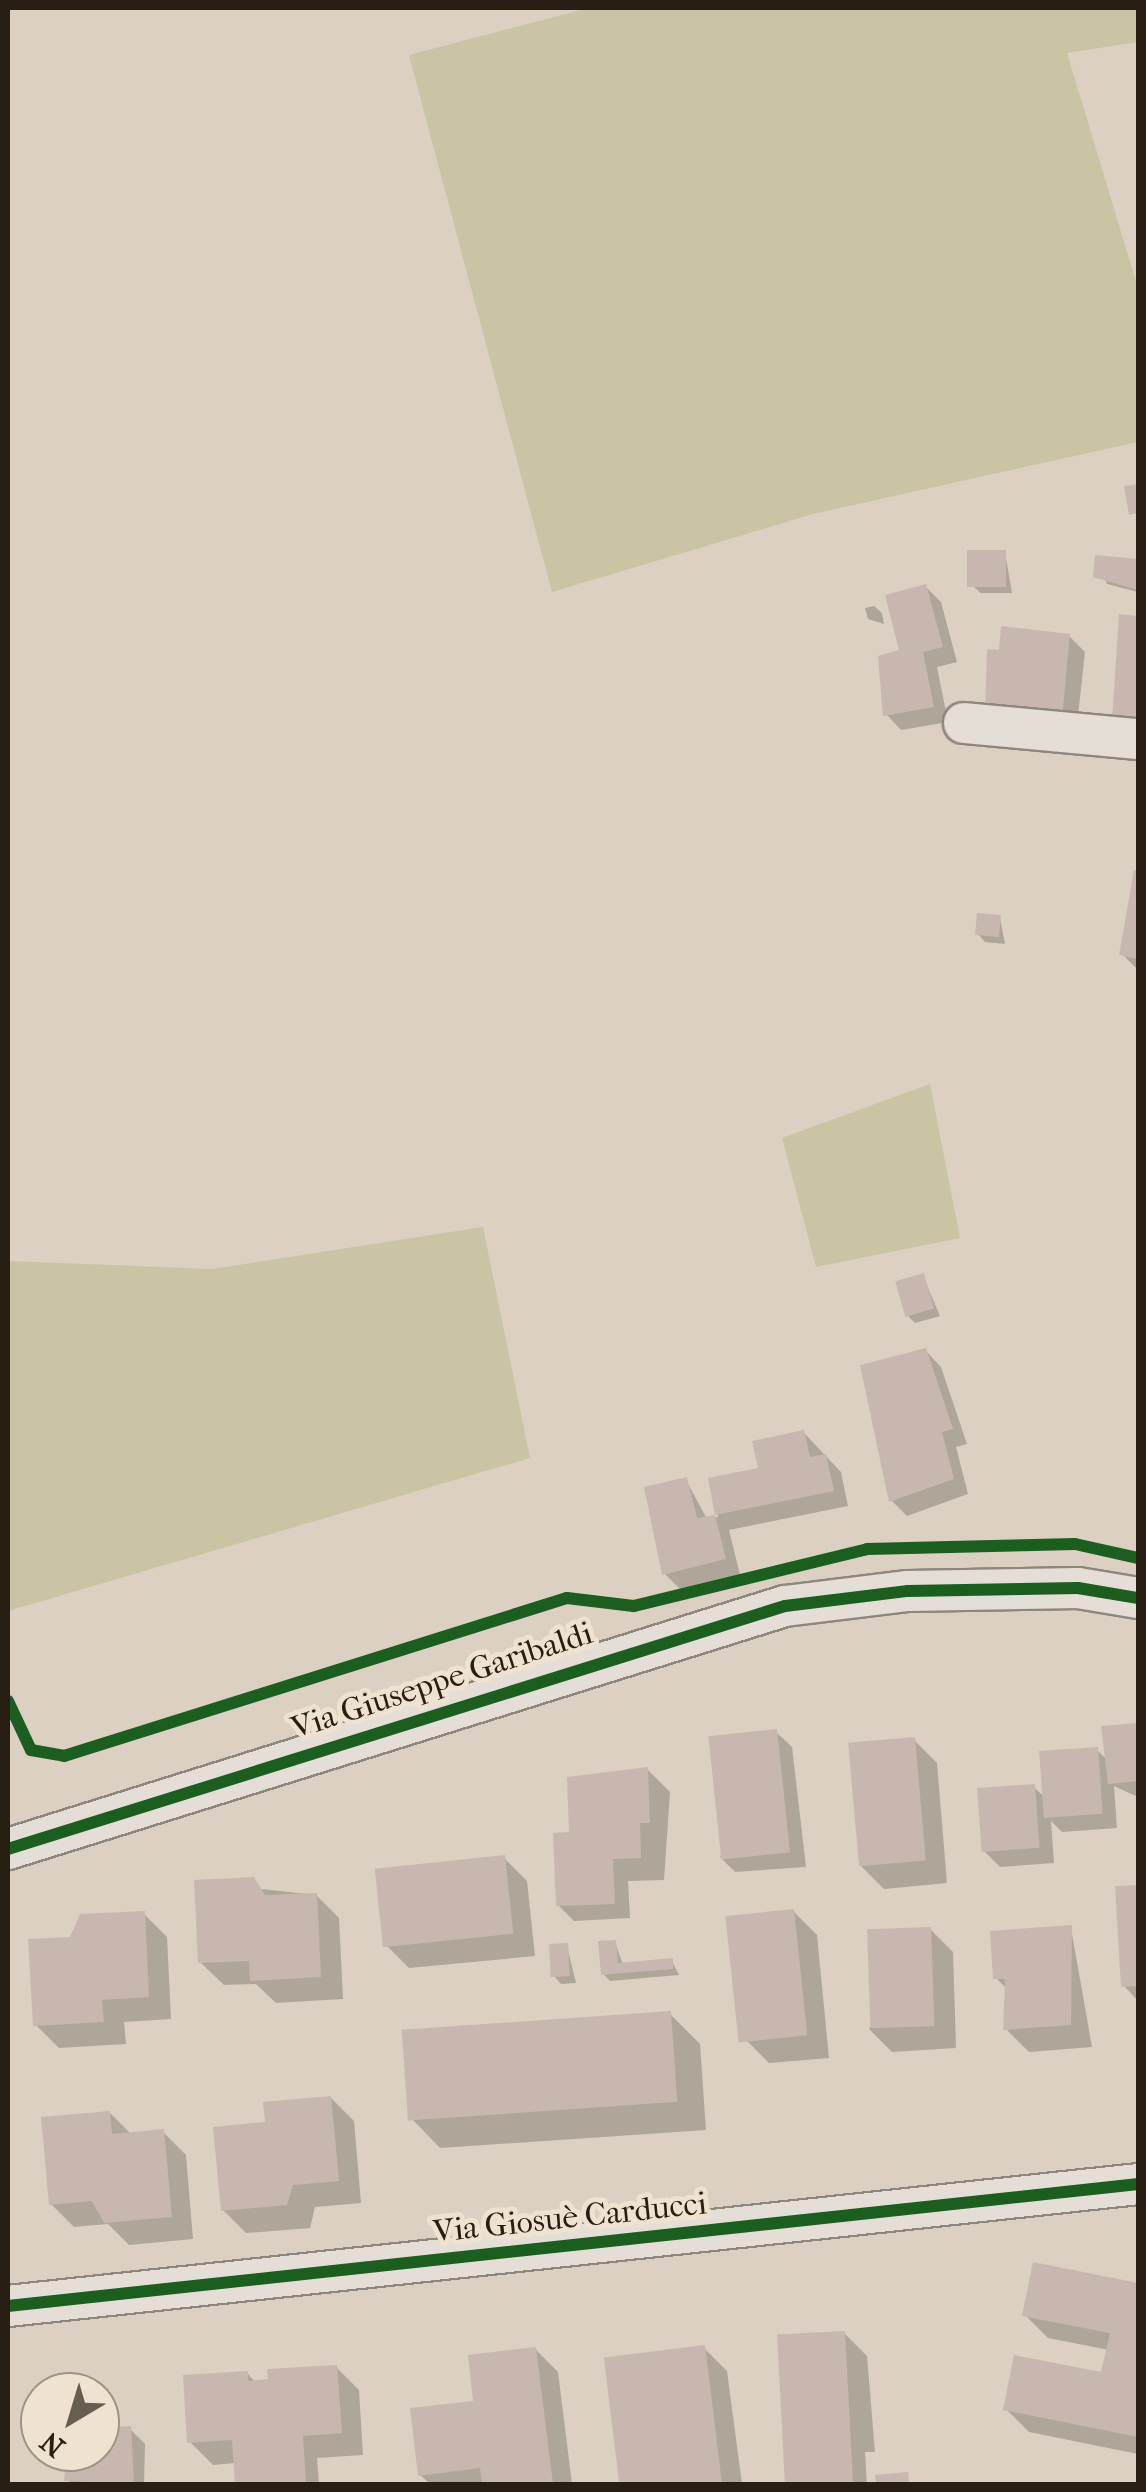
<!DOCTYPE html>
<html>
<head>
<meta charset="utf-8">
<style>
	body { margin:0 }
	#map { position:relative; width:1146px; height:2492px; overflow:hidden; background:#dbd0c1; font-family:"IM FELL French Canon",serif }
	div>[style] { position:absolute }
	.green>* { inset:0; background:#c9c4a3 }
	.shadow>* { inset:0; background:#0003 }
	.building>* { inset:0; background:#c8b7ae; transform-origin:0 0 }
	.roads { filter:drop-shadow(2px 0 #8e877d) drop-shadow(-2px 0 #8e877d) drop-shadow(0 2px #8e877d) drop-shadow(0 -2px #8e877d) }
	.street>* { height:40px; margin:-20px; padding:0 20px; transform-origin:20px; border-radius:20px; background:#e4ded6 }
	.cycleway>* { height:12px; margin:-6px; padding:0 6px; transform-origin:6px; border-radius:6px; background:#1b5e20 }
	span { translate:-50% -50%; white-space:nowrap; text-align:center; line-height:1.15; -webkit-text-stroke:10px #efe2d0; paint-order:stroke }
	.street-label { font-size:32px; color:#281f14 }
	.frame { position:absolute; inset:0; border:10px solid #281f14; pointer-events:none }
	.north { position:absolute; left:20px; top:2372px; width:100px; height:100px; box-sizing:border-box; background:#efe2d0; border:2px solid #9f9485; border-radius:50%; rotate:218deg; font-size:28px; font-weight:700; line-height:40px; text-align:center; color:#281f14 }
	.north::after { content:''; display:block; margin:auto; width:35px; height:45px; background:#675d51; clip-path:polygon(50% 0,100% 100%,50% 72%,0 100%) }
</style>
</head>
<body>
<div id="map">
	<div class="green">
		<div style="clip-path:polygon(588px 8px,1138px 8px,1138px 42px,1067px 53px,1138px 288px,1138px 442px,813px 514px,552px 592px,409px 55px)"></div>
		<div style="clip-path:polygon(930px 1084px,960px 1238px,816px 1267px,782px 1138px)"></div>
		<div style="clip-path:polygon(483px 1227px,530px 1458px,8px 1611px,8px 1261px,212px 1269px)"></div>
	</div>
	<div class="shadow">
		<div style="clip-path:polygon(1005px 552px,1012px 593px,981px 593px,973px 586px)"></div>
		<div style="clip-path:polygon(1098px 558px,1138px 561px,1138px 592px,1107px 584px)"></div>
		<div style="clip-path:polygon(926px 587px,941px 602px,957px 662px,937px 667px,948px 722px,901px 730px,886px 714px)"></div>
		<div style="clip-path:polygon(874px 606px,882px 613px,884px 624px,868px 619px,865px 608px)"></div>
		<div style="clip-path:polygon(1069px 636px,1085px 652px,1075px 743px,1001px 653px)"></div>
		<div style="clip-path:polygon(1136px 873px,1138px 873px,1138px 970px,1122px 954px)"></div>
		<div style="clip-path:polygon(1000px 918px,1005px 944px,985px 942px,978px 934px)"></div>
		<div style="clip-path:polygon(923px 1276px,940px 1316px,915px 1323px,908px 1316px)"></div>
		<div style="clip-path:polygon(926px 1351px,941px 1367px,967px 1444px,956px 1447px,968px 1494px,907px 1516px,892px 1501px)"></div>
		<div style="clip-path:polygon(804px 1433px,841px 1472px,848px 1506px,729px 1530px,740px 1575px,680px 1589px,665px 1574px,686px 1480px,707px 1519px,718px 1517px,711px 1480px,761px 1470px)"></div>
		<div style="clip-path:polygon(1138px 1725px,1138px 1797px,1114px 1786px,1117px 1828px,1062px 1832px,1051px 1821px,1054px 1863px,1000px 1867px,984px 1851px,1034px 1787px,1045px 1798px,1097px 1750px,1108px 1761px,1104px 1729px)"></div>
		<div style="clip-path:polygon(776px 1732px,792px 1747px,806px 1867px,735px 1872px,720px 1857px)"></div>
		<div style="clip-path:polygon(914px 1740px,937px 1763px,947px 1883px,884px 1889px,861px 1866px)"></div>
		<div style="clip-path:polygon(647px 1769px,670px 1792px,664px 1880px,628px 1881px,630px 1918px,574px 1921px,558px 1905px,568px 1835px)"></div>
		<div style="clip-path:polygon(504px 1858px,527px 1881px,535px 1956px,409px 1968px,386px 1945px)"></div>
		<div style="clip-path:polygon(196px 1882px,316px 1895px,339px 1918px,343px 1999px,276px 2003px,256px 1984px,224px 1985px,200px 1962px)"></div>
		<div style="clip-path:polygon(1138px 1887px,1138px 2001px,1124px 1986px,1118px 1888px)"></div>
		<div style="clip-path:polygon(794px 1912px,817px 1935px,829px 2058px,769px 2063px,746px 2040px)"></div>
		<div style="clip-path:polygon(144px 1914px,167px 1937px,171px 2019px,124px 2022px,126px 2044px,59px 2048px,36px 2025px,71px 1940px)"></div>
		<div style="clip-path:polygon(1071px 1928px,1092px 2047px,1029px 2052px,1006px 2029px,1007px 1989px,996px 1978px)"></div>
		<div style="clip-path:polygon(930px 1929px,953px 1952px,956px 2048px,892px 2052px,869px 2029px)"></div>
		<div style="clip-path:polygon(615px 1942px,623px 1965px,672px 1961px,679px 1975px,610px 1981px,603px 1974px)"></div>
		<div style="clip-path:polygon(567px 1946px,576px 1983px,561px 1984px,554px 1976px)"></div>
		<div style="clip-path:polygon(670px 2014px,700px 2044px,706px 2130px,440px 2148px,411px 2118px)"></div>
		<div style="clip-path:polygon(331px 2098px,354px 2121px,361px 2203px,315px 2207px,310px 2228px,246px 2233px,223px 2210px,267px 2124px)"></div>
		<div style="clip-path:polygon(110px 2113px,131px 2134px,163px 2132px,186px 2155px,193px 2239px,129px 2245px,108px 2224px,74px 2227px,51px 2204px)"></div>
		<div style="clip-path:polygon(1035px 2265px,1138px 2285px,1138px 2454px,1029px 2432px,1006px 2409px,1103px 2375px,1109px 2350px,1048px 2338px,1025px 2315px)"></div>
		<div style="clip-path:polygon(844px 2333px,867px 2356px,875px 2452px,865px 2452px,867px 2484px,792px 2484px,779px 2339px)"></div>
		<div style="clip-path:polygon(704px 2348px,727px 2371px,742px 2484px,623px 2484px,607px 2361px)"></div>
		<div style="clip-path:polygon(535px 2349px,558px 2372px,572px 2484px,430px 2484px,420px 2475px,476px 2403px)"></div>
		<div style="clip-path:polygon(336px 2367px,359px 2390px,363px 2455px,317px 2458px,319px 2484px,237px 2484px,236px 2463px,213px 2465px,190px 2442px,247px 2373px,256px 2383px)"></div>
		<div style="clip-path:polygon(130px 2429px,145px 2444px,144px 2483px,70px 2484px,68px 2452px,100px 2452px,100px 2431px)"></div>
	</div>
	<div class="building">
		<div style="clip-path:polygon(1138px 484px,1138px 513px,1129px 515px,1124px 486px)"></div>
		<div style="left:967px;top:550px;width:39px;height:37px"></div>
		<div style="clip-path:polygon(1095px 555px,1138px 559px,1138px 590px,1093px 577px)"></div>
		<div style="clip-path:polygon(926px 584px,943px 647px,923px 652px,934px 707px,883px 716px,878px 656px,899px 650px,885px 595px)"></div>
		<div style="clip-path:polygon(1119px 614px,1138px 616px,1138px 730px,1112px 721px)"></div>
		<div style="clip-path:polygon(1001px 626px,1070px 634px,1061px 729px,985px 716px,987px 649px,999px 650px)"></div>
		<div style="clip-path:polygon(1134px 870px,1138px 871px,1138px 959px,1119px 955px)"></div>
		<div style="left:977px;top:913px;width:24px;height:22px;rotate:5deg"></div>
		<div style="left:924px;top:1273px;width:37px;height:30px;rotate:74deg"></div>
		<div style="clip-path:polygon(926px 1348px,953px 1429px,942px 1432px,954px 1479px,889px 1502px,860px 1365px)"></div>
		<div style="clip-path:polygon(804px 1430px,810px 1457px,826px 1454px,834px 1491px,715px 1515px,708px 1478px,758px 1468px,752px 1441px)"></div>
		<div style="clip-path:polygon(687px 1477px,697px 1518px,715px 1515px,726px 1559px,662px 1575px,644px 1487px)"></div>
		<div style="clip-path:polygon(1138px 1723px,1138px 1781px,1108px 1784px,1101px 1726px)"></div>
		<div style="left:777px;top:1729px;width:124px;height:69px;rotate:84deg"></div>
		<div style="left:915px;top:1737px;width:124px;height:67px;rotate:85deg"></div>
		<div style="left:1098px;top:1747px;width:67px;height:59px;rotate:86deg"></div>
		<div style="clip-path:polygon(648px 1767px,650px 1823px,640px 1823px,641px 1858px,613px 1859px,615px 1904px,556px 1906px,553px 1833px,569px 1832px,567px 1777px)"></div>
		<div style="left:1035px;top:1784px;width:64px;height:58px;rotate:86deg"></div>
		<div style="left:505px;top:1855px;width:79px;height:131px;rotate:84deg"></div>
		<div style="clip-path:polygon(254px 1877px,265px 1895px,317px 1893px,321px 1977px,250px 1981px,249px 1961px,198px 1963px,194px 1880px)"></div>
		<div style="clip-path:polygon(1138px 1885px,1138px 1986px,1121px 1987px,1115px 1886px)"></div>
		<div style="left:794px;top:1909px;width:127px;height:69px;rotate:84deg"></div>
		<div style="clip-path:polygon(145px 1911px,149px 1997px,102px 2000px,104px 2022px,33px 2026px,28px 1939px,70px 1937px,80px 1914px)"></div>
		<div style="clip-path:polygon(1072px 1925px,1071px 2025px,1003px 2030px,1005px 1979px,993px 1979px,990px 1931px)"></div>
		<div style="left:931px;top:1927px;width:99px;height:64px;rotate:88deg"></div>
		<div style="clip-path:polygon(616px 1940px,618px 1963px,673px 1958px,673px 1969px,601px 1975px,598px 1941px)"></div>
		<div style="left:568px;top:1943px;width:33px;height:19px;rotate:87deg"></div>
		<div style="left:671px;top:2011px;width:91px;height:270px;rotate:86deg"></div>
		<div style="clip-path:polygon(331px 2096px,339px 2181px,293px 2185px,287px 2205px,221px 2211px,213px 2127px,265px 2122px,263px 2102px)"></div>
		<div style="clip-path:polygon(110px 2111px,112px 2134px,164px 2129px,172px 2217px,104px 2223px,92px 2201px,49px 2205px,41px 2117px)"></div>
		<div style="clip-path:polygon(1033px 2262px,1138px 2283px,1138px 2437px,1003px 2410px,1014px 2355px,1101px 2372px,1110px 2333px,1022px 2316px)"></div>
		<div style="left:845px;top:2331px;width:153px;height:68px;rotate:87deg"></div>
		<div style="left:705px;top:2345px;width:139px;height:102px;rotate:83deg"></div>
		<div style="clip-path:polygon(536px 2347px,553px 2484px,482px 2484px,480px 2468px,418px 2476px,410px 2408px,473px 2401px,468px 2355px)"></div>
		<div style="clip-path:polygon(337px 2365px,342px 2433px,303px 2436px,306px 2484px,235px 2484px,232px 2440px,187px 2443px,183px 2375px,248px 2371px,248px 2381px,268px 2379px,267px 2369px)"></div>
		<div style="clip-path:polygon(131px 2426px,134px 2484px,64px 2481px,66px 2452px,100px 2452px,100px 2428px)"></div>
		<div style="clip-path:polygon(908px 2472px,909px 2484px,876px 2484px,875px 2475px)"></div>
	</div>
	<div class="roads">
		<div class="street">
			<div style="left:964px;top:723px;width:175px;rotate:5.3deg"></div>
			<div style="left:8px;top:1849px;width:814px;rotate:-17.37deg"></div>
			<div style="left:785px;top:1606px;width:124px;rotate:-7deg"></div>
			<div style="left:908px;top:1591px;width:170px;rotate:-1deg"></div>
			<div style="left:1078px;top:1588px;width:61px;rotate:9.5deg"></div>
			<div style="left:8px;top:2306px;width:1137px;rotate:-6.16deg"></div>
		</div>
	</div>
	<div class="cycleway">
		<div style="left:8px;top:1701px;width:54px;rotate:64.9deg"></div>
		<div style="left:31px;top:1750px;width:34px;rotate:10deg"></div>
		<div style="left:64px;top:1756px;width:527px;rotate:-17.44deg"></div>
		<div style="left:567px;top:1598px;width:67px;rotate:6.8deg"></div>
		<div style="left:634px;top:1606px;width:240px;rotate:-13.7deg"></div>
		<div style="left:867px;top:1549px;width:208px;rotate:-1.4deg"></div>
		<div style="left:1075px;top:1544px;width:65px;rotate:12.5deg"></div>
		<div style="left:8px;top:1849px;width:814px;rotate:-17.37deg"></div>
		<div style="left:785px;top:1606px;width:124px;rotate:-7deg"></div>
		<div style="left:908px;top:1591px;width:170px;rotate:-1deg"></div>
		<div style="left:1078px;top:1588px;width:61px;rotate:9.5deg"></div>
		<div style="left:8px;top:2306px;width:1137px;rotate:-6.16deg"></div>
	</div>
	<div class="street-label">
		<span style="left:442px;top:1681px;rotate:-18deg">Via Giuseppe Garibaldi</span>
		<span style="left:570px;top:2218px;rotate:-6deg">Via Giosuè Carducci</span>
	</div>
	<div class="frame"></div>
	<div class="north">N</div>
</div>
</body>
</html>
